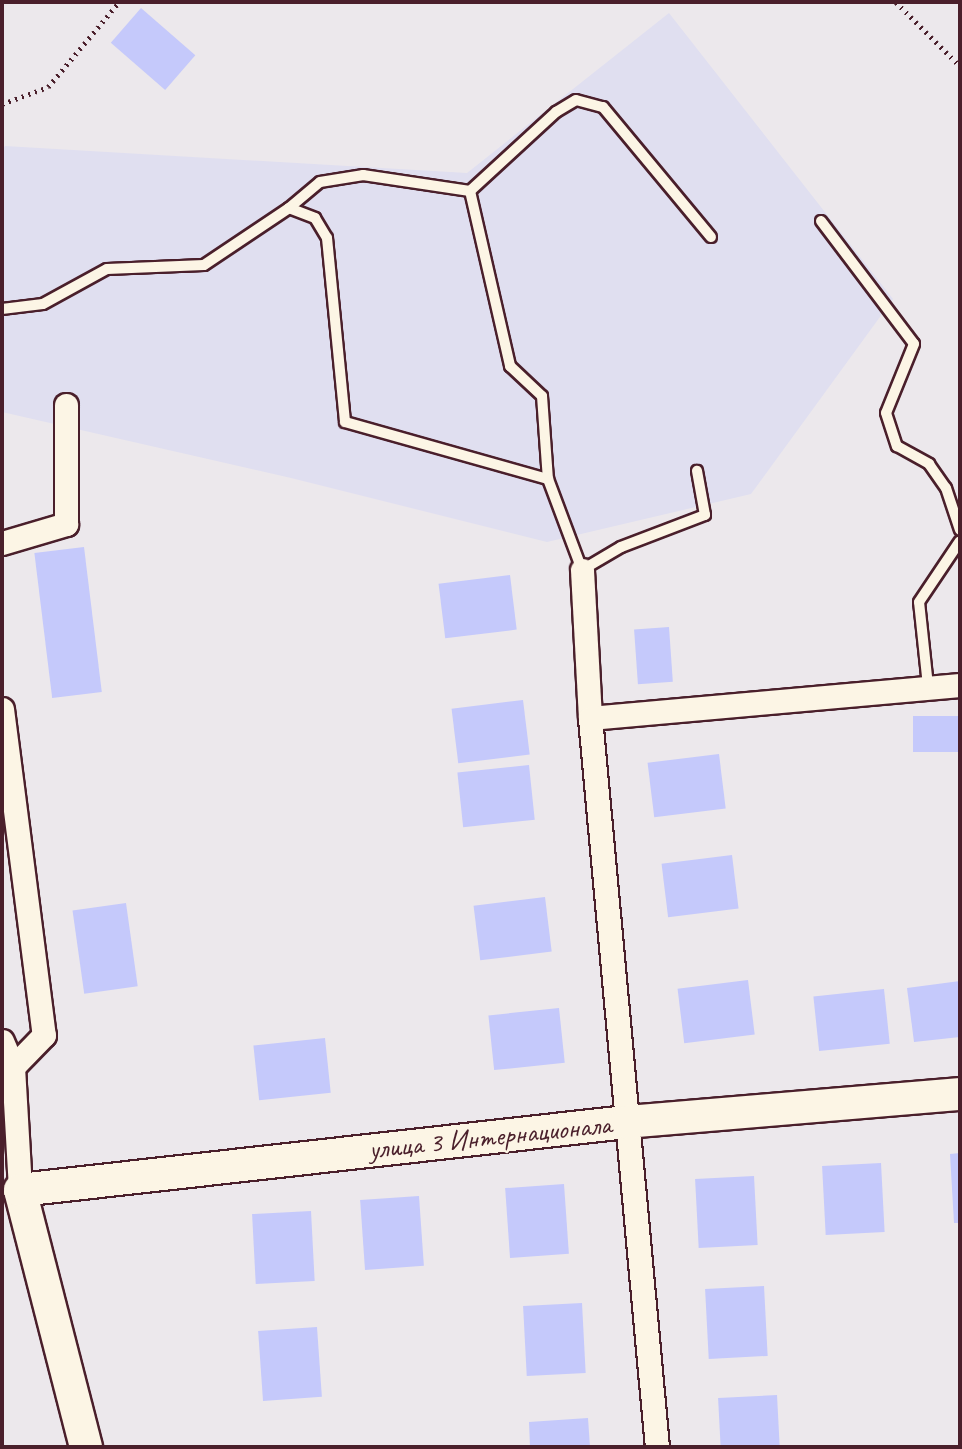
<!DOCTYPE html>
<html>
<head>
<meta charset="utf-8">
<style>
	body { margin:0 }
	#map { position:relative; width:962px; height:1449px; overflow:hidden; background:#ece8ec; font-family:Caveat,sans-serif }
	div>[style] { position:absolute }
	.built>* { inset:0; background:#e0dff0 }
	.building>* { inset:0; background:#c5c9fb; transform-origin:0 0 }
	.path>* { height:4.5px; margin-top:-2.25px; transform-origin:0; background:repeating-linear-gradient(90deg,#4a1f2b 0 2px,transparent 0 7px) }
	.roads { filter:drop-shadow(2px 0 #4a1f2b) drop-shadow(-2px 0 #4a1f2b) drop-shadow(0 2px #4a1f2b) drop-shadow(0 -2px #4a1f2b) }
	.lane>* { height:10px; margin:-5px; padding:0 5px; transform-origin:5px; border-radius:5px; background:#fcf5e5 }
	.street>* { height:23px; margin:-11.5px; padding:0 11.5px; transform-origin:11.5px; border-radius:11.5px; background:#fcf5e5 }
	.secondary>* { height:32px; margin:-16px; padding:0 16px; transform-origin:16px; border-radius:16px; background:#fcf5e5 }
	span { translate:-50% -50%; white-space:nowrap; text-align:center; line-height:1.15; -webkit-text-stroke:5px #fcf5e5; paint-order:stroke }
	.street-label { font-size:28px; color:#4a1f2b }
	.frame { position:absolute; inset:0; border:4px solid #4a1f2b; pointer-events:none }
</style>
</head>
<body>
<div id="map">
	<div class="built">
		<div style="clip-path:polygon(669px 13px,893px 299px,751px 494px,547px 542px,291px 478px,2px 412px,2px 150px,5px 146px,467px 173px)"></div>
	</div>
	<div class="building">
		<div style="left:141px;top:8px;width:72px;height:46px;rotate:41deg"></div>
		<div style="left:84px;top:547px;width:146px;height:50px;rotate:83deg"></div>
		<div style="left:510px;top:575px;width:55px;height:72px;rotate:83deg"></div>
		<div style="left:669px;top:627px;width:55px;height:35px;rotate:86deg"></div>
		<div style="left:523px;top:700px;width:55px;height:72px;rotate:83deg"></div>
		<div style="left:960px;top:716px;width:36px;height:47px;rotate:90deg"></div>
		<div style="left:719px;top:754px;width:55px;height:72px;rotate:83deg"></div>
		<div style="left:529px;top:765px;width:55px;height:72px;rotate:84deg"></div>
		<div style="left:732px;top:855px;width:54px;height:71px;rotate:83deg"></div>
		<div style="left:545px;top:897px;width:55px;height:72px;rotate:83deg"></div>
		<div style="left:126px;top:903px;width:84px;height:54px;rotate:82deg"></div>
		<div style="left:748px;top:980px;width:55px;height:71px;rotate:83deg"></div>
		<div style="clip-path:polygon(960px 981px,960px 1037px,914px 1042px,907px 988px)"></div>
		<div style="left:884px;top:989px;width:55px;height:71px;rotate:84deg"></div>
		<div style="left:559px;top:1008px;width:55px;height:71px;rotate:84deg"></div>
		<div style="left:325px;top:1038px;width:55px;height:72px;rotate:84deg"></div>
		<div style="clip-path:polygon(960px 1153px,960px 1223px,954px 1223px,950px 1154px)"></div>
		<div style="left:881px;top:1163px;width:69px;height:59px;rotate:87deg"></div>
		<div style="left:754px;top:1176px;width:69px;height:59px;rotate:87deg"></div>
		<div style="left:564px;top:1184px;width:70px;height:59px;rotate:86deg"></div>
		<div style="left:419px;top:1196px;width:70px;height:59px;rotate:86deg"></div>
		<div style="left:311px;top:1211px;width:70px;height:59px;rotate:87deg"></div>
		<div style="left:764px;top:1286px;width:70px;height:59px;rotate:87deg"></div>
		<div style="left:582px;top:1303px;width:70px;height:59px;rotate:87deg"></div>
		<div style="left:317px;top:1327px;width:70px;height:59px;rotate:86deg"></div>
		<div style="left:777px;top:1395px;width:52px;height:59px;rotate:87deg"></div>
		<div style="clip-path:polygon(588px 1418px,590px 1447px,530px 1447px,529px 1422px)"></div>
	</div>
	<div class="path">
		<div style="left:896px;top:2px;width:91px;rotate:45deg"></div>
		<div style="left:2px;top:104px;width:49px;rotate:-20.3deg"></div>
		<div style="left:48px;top:87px;width:111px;rotate:-50.1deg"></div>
	</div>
	<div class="roads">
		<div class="lane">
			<div style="left:470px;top:191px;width:180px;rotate:77.1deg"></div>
			<div style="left:510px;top:366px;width:44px;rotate:43.2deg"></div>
			<div style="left:542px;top:396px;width:83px;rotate:85.9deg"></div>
			<div style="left:548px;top:479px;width:97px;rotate:69.5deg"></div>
			<div style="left:582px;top:570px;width:45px;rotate:-30.5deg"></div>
			<div style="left:621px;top:547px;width:90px;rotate:-20.9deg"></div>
			<div style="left:705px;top:515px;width:45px;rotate:-100.3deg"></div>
			<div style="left:289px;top:208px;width:40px;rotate:-40deg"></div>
			<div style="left:320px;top:182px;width:44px;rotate:-9.2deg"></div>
			<div style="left:363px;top:175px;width:108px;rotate:8.5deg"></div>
			<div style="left:470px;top:191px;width:117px;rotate:-42.6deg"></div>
			<div style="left:556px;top:112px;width:23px;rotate:-31deg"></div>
			<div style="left:576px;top:100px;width:28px;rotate:15deg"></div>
			<div style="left:603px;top:107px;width:169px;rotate:50.3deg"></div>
			<div style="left:821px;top:221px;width:154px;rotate:52.9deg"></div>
			<div style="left:914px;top:344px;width:74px;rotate:112.1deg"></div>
			<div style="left:886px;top:413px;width:35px;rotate:72deg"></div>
			<div style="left:897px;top:446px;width:37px;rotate:29deg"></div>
			<div style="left:929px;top:464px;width:29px;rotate:55deg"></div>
			<div style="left:946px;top:488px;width:44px;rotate:71.6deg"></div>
			<div style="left:2px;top:309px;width:41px;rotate:-7deg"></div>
			<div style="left:43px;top:304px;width:73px;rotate:-28.7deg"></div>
			<div style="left:107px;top:269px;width:97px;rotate:-2.4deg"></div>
			<div style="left:204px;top:265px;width:102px;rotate:-33.8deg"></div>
			<div style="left:289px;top:208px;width:28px;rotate:21deg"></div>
			<div style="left:315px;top:218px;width:23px;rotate:59deg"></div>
			<div style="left:327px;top:238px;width:185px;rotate:84.4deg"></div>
			<div style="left:345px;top:422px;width:211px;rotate:15.7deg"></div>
			<div style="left:928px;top:686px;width:84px;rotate:-96.1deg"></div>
			<div style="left:919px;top:602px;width:73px;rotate:-56.1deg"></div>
		</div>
		<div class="street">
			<div style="left:2px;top:543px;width:67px;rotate:-16.5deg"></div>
			<div style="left:66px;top:524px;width:119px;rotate:-90deg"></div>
			<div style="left:582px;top:570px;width:148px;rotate:86.9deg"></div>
			<div style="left:590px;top:718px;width:732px;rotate:84.75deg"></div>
			<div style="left:2px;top:709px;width:329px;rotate:82.7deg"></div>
			<div style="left:44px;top:1035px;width:45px;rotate:134.1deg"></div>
			<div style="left:590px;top:718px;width:371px;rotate:-5.1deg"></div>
			<div style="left:2px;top:1041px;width:28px;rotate:67deg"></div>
			<div style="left:13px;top:1067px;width:123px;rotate:86.7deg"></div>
		</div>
		<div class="secondary">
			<div style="left:86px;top:1447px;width:265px;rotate:-104.4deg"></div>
			<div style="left:20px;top:1190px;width:610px;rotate:-6.4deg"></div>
			<div style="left:626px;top:1122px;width:335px;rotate:-4.8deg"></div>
		</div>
	</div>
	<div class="street-label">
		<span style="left:490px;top:1137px;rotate:-6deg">улица 3 Интернационала</span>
	</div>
	<div class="frame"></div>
</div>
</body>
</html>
